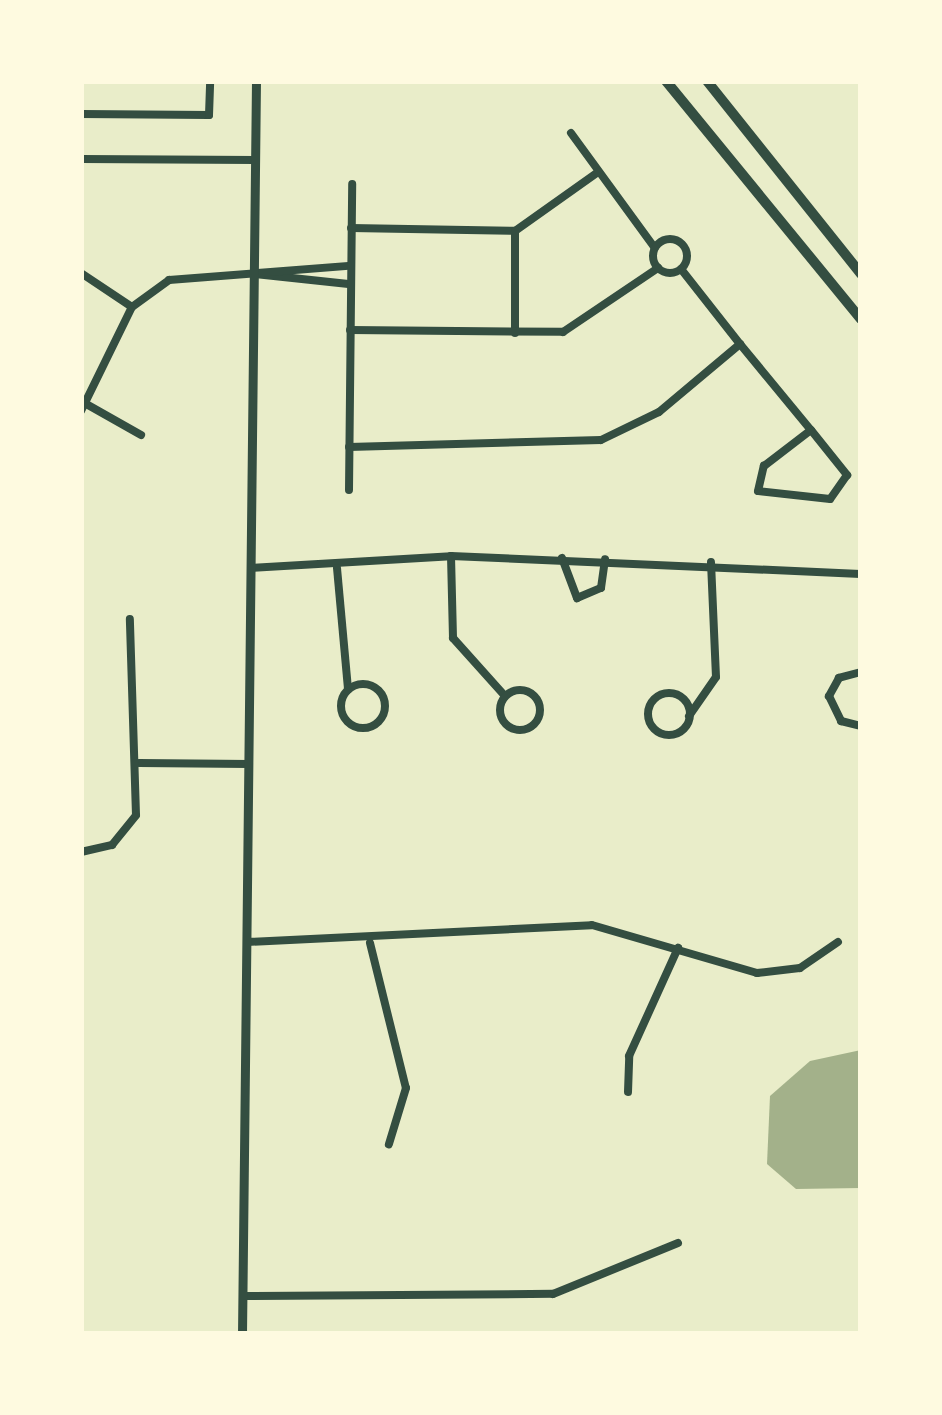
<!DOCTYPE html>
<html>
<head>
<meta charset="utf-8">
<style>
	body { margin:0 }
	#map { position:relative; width:942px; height:1415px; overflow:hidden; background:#e9edc9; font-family:"Fira Sans",sans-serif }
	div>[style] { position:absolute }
	.water>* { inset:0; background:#a3b18a }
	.minor>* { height:8px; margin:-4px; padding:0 4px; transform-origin:4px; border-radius:4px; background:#344e41 }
	.minor>.ring { margin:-4px; padding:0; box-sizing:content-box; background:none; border:8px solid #344e41; border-radius:50% }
	.tertiary>* { height:9px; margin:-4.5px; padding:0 4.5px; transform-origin:4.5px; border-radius:4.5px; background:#344e41 }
	.primary>* { height:10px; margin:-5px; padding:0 5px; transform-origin:5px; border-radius:5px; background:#344e41 }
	span { translate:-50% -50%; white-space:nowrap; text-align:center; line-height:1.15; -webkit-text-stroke:9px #fefae0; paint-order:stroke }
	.frame { position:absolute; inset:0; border:84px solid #fefae0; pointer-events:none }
</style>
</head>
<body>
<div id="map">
	<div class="water">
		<div style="clip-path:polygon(861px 1050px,861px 1188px,796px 1189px,767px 1164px,770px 1096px,810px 1061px)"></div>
	</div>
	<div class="minor">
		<div style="left:81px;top:114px;width:128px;rotate:0.4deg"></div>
		<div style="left:209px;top:115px;width:34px;rotate:-88deg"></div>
		<div style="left:571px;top:133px;width:142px;rotate:53.9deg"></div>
		<div style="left:81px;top:159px;width:174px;rotate:0.3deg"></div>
		<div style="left:351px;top:228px;width:164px;rotate:1deg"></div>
		<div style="left:515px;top:231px;width:102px;rotate:-35.4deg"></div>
		<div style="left:515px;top:231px;width:102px;rotate:90deg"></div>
		<div class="ring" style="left:653px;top:239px;width:26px;height:26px"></div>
		<div style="left:681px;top:269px;width:95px;rotate:51.8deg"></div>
		<div style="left:740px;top:344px;width:112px;rotate:50.5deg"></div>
		<div style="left:811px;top:430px;width:58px;rotate:51.3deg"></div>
		<div style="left:847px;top:475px;width:29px;rotate:125deg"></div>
		<div style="left:830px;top:499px;width:72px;rotate:-173.7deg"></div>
		<div style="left:758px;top:491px;width:26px;rotate:-77deg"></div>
		<div style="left:764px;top:466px;width:59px;rotate:-37.5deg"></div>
		<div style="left:81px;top:273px;width:61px;rotate:33.7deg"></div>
		<div style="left:255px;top:274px;width:94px;rotate:6.1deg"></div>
		<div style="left:350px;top:330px;width:213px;rotate:0.5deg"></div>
		<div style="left:563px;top:332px;width:115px;rotate:-34deg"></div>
		<div style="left:88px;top:405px;width:61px;rotate:29.5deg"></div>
		<div style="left:81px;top:411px;width:116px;rotate:-63.9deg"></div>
		<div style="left:132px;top:307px;width:46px;rotate:-36.1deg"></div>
		<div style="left:169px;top:280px;width:180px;rotate:-4.5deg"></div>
		<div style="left:349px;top:447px;width:252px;rotate:-1.6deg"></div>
		<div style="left:601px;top:440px;width:64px;rotate:-25.8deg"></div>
		<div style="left:659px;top:412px;width:106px;rotate:-40deg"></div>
		<div style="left:349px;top:490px;width:306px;rotate:-89.4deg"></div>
		<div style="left:451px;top:556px;width:82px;rotate:88.6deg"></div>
		<div style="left:453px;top:638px;width:78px;rotate:48.1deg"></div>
		<div style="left:562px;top:558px;width:43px;rotate:69.4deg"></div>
		<div style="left:577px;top:598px;width:26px;rotate:-23deg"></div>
		<div style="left:601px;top:588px;width:29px;rotate:-82deg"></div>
		<div style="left:251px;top:568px;width:200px;rotate:-3.4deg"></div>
		<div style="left:451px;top:556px;width:410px;rotate:2.5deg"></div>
		<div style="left:337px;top:568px;width:122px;rotate:84.8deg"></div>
		<div style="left:861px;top:672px;width:23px;rotate:165deg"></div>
		<div style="left:839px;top:678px;width:21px;rotate:119deg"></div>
		<div style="left:829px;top:696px;width:28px;rotate:64deg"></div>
		<div style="left:841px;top:721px;width:21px;rotate:14deg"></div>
		<div class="ring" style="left:341px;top:684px;width:36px;height:36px"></div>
		<div class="ring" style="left:500px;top:690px;width:32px;height:32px"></div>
		<div class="ring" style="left:648px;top:693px;width:34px;height:34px"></div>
		<div style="left:689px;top:716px;width:47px;rotate:-55.3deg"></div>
		<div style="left:716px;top:677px;width:115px;rotate:-92.5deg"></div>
		<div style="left:139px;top:763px;width:110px;rotate:0.5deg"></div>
		<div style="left:81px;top:852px;width:32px;rotate:-13deg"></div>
		<div style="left:112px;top:845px;width:38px;rotate:-51deg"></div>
		<div style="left:136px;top:815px;width:196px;rotate:-91.8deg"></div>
		<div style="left:247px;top:942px;width:345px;rotate:-2.8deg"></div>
		<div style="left:592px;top:925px;width:172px;rotate:16.2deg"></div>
		<div style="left:757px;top:973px;width:43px;rotate:-6.6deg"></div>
		<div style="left:800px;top:968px;width:46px;rotate:-34.4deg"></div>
		<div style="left:370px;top:943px;width:149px;rotate:76.1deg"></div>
		<div style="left:406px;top:1088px;width:59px;rotate:106.9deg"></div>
		<div style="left:628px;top:1092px;width:36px;rotate:-88deg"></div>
		<div style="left:629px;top:1056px;width:119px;rotate:-65.6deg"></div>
		<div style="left:243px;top:1296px;width:310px;rotate:-0.4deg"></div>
		<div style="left:553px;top:1294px;width:135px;rotate:-22.2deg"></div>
	</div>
	<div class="tertiary">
		<div style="left:242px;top:1334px;width:1253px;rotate:-89.36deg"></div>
	</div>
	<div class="primary">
		<div style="left:666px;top:81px;width:308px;rotate:50.7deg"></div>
		<div style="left:707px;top:81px;width:247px;rotate:51.4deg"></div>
	</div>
	<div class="frame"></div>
</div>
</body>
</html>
